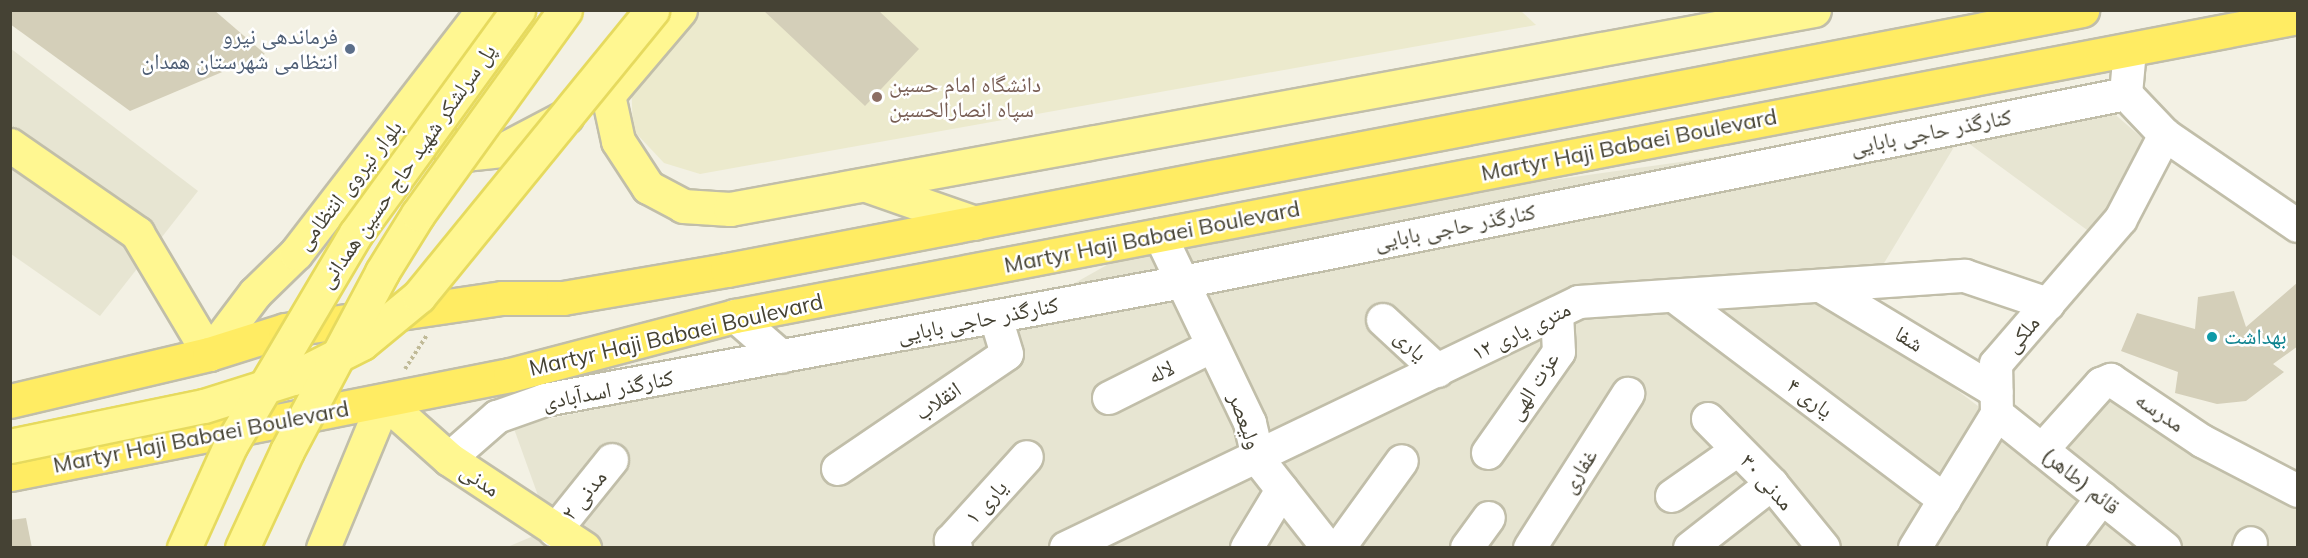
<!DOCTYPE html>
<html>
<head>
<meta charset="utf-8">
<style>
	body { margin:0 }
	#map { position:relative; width:2308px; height:558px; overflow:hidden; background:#f3f1e4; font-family:Mulish,"Noto Naskh Arabic",sans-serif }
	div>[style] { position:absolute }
	.residential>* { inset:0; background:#e7e5d2 }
	.education>* { inset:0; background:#eceacd }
	.building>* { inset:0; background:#d4cfb9 }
	.path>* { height:4px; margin-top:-2px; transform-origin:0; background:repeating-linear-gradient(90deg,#c0ba97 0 3px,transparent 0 6px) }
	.roads { filter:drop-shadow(2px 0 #c1bea9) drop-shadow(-2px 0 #c1bea9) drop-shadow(0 2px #c1bea9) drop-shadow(0 -2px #c1bea9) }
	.minor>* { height:32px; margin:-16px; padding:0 16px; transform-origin:16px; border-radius:16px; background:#fff }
	.major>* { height:33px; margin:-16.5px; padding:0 16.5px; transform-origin:16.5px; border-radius:16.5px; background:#fff791 }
	.highway>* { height:33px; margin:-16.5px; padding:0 16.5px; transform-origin:16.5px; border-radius:16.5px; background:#ffec63 }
	.bridges { filter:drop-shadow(2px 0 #e6da5e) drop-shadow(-2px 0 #e6da5e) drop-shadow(0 2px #e6da5e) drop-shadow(0 -2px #e6da5e) }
	.major-bridge>* { height:33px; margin:-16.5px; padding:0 16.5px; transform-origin:16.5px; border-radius:16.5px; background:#fff791 }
	.dots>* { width:16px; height:16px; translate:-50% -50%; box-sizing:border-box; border:3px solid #fff; border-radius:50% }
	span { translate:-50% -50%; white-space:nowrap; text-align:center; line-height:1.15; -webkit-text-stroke:5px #fff; paint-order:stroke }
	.service-label { font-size:22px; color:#4e5e75 }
	.right { translate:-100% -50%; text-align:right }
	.education-label { font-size:22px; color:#785e54 }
	.left { translate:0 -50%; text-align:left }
	.street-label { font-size:22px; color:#454234 }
	.culture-label { font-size:22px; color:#0d838f }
	.frame { position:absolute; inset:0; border:12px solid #454234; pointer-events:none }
</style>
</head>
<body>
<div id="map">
	<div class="residential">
		<div style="clip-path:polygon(10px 48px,198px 191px,100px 316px,11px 254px)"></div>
		<div style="clip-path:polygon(2102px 103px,2150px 145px,2098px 238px,1960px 137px,1854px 313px,2038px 451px,2106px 373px,2298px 472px,2297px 548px,505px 548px,550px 529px,513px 426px,995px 328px,1160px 235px)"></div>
	</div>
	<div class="education">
		<div style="clip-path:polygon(1520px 10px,1536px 25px,700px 174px,664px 163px,633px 130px,631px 80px,689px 11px)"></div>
	</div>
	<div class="building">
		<div style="clip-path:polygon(10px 10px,214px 10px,265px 54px,130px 111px,10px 24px)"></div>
		<div style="clip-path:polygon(763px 10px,878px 10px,919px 49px,865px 106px)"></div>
		<div style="clip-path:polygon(2298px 282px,2298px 346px,2273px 364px,2284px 372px,2246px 401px,2217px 404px,2175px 393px,2178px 372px,2121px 351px,2137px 313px,2195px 329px,2198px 297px,2234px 291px,2246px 327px)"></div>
		<div style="clip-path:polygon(26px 518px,32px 548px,10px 548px,10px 520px)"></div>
	</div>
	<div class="path">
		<div style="left:405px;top:369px;width:40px;rotate:-57.1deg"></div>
	</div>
	<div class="roads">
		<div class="minor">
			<div style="left:2130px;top:50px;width:44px;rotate:95.2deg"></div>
			<div style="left:2126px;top:94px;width:57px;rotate:46.4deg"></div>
			<div style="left:2165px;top:135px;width:161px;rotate:34.4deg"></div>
			<div style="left:1160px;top:235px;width:208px;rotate:64.4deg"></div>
			<div style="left:1250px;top:423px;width:37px;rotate:77deg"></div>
			<div style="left:1258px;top:459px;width:113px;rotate:51.8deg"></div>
			<div style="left:1821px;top:286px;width:205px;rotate:31.1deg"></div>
			<div style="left:1674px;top:296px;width:339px;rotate:37deg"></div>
			<div style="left:735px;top:316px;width:62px;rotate:41.1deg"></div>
			<div style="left:1383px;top:320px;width:75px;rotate:42.8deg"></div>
			<div style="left:1109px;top:398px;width:116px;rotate:-26.6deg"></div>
			<div style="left:1997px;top:414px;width:215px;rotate:38.6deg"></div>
			<div style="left:1708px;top:419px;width:91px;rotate:45.4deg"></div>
			<div style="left:1772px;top:484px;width:82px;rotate:50.9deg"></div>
			<div style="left:2042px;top:450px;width:89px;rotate:-48.2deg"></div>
			<div style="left:2101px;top:384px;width:11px;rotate:-22deg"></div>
			<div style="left:2111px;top:380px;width:110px;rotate:33.8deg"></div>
			<div style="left:2202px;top:441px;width:108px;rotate:27.5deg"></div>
			<div style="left:1488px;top:453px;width:123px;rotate:-54.9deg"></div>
			<div style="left:1559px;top:352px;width:39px;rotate:-93deg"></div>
			<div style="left:449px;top:459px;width:64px;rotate:-41.2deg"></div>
			<div style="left:497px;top:417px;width:51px;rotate:-19.5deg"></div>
			<div style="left:545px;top:400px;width:649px;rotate:-10.48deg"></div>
			<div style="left:1183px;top:282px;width:962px;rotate:-11.27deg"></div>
			<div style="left:838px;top:469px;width:204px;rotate:-34.2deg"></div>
			<div style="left:1007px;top:354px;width:39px;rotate:-107deg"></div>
			<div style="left:1672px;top:496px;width:80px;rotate:-34.9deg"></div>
			<div style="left:555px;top:531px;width:91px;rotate:-51.2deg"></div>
			<div style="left:956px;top:548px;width:9px;rotate:-126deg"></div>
			<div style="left:951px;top:541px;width:113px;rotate:-47.9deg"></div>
			<div style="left:1066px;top:548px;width:569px;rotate:-25.62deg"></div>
			<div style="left:1579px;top:302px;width:387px;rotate:-3.9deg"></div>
			<div style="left:1965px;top:276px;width:88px;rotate:18.6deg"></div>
			<div style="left:1247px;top:548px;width:68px;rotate:-58.9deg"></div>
			<div style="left:1339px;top:548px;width:107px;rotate:-54.1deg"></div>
			<div style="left:1467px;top:548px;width:37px;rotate:-54deg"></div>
			<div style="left:1530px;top:548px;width:183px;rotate:-57.5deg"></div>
			<div style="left:1690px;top:548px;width:104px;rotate:-38deg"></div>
			<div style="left:1915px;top:548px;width:157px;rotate:-58.5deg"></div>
			<div style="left:1997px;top:414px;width:50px;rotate:-91.1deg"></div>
			<div style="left:1996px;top:364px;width:191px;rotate:-49.2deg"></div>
			<div style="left:2121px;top:219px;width:95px;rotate:-62.4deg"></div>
			<div style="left:2064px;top:548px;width:63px;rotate:-52.8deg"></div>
			<div style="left:2249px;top:548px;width:5px;rotate:-68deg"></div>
		</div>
		<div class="major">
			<div style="left:680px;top:10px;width:111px;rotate:130.3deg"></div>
			<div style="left:608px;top:95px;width:47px;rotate:77.7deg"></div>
			<div style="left:618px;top:141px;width:55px;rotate:56.9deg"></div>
			<div style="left:648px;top:187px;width:40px;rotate:28deg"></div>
			<div style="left:683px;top:206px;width:47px;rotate:3.7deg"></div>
			<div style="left:730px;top:209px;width:1102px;rotate:-10.4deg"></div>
			<div style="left:418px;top:106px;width:23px;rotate:72deg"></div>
			<div style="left:425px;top:128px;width:14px;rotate:45deg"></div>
			<div style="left:435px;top:138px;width:33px;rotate:29deg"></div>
			<div style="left:464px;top:154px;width:38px;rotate:-6deg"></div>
			<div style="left:502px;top:150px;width:73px;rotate:-27.6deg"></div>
			<div style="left:10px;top:145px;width:155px;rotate:34.7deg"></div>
			<div style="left:137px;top:233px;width:141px;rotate:59.2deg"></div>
			<div style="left:209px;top:354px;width:76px;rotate:-53deg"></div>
			<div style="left:255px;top:293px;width:57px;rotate:-44.3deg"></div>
			<div style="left:296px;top:253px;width:307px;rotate:-52.4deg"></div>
			<div style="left:869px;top:186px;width:112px;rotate:19.2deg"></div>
			<div style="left:323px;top:548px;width:159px;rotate:-67.5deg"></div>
			<div style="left:384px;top:401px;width:87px;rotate:41.7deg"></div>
			<div style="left:449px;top:459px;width:162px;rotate:33.4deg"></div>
		</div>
		<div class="highway">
			<div style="left:10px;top:401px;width:204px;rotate:-13.3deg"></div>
			<div style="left:209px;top:354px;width:80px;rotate:-17.5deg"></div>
			<div style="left:285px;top:330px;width:219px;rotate:-8.4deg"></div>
			<div style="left:502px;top:298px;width:61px"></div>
			<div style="left:563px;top:298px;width:166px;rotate:-9.7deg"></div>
			<div style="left:727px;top:270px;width:1380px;rotate:-10.86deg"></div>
			<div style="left:10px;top:474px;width:510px;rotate:-11.2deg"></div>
			<div style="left:510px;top:375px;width:233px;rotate:-14.7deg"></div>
			<div style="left:735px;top:316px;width:1591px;rotate:-10.83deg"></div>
		</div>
	</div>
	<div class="bridges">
		<div class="major-bridge">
			<div style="left:10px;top:446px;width:198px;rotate:-11.7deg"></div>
			<div style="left:204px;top:406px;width:93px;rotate:-17.5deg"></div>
			<div style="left:293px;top:378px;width:77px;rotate:-26.9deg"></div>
			<div style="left:362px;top:343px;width:74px;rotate:-39.5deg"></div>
			<div style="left:419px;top:296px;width:369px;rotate:-50.8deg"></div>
			<div style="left:184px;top:548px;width:112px;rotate:-65.7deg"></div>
			<div style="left:230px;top:446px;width:247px;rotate:-59.4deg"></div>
			<div style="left:356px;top:233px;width:276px;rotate:-54deg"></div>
			<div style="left:242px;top:548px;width:107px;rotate:-65.1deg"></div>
			<div style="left:287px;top:451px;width:203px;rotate:-62deg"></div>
			<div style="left:382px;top:272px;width:68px;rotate:-58.2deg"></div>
			<div style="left:418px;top:214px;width:251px;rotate:-54.2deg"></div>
		</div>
	</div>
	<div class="dots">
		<div style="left:350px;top:49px;background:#5c6f8a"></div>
		<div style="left:877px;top:97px;background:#8d6e63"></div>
		<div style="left:2212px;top:337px;background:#0f9aa8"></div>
	</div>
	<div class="service-label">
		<span class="right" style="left:338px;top:49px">فرماندهی نیرو<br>انتظامی شهرستان همدان</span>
	</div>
	<div class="education-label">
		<span class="left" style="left:889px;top:97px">دانشگاه امام حسین<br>سپاه انصارالحسین</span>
	</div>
	<div class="street-label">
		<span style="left:1931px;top:132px;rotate:-11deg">کنارگذر حاجی بابایی</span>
		<span style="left:1629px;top:145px;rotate:-11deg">Martyr Haji Babaei Boulevard</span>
		<span style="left:407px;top:166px;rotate:-55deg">پل سرلشکر شهید حاج حسین همدانی</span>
		<span style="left:349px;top:185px;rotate:-52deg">بلوار نیروی انتظامی</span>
		<span style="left:1455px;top:227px;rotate:-11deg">کنارگذر حاجی بابایی</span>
		<span style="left:1152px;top:237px;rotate:-11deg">Martyr Haji Babaei Boulevard</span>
		<span style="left:978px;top:320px;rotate:-11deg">کنارگذر حاجی بابایی</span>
		<span style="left:1521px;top:331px;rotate:-26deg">۱۲ متری یاری</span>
		<span style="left:2022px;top:334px;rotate:-49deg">ملکی</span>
		<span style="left:676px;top:335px;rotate:-13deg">Martyr Haji Babaei Boulevard</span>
		<span style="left:1909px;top:339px;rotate:31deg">شفا</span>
		<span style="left:1411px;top:345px;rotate:43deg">یاری</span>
		<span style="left:1161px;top:372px;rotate:-26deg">لاله</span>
		<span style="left:1533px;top:386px;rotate:-57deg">عزت الهی</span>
		<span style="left:608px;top:390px;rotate:-11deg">کنارگذر اسدآبادی</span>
		<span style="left:1810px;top:398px;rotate:37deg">یاری ۴</span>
		<span style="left:938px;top:401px;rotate:-34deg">انقلاب</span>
		<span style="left:2160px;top:412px;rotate:34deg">مدرسه</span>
		<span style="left:1245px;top:421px;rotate:70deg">ولیعصر</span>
		<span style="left:201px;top:437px;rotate:-11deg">Martyr Haji Babaei Boulevard</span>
		<span style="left:1579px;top:471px;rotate:-57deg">غفاری</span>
		<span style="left:480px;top:480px;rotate:34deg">مدنی</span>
		<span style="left:2081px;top:481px;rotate:39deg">قائم (طاهر)</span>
		<span style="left:1767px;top:482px;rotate:48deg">مدنی ۳۰</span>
		<span style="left:584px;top:495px;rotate:-51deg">مدنی ۲</span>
		<span style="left:986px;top:502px;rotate:-48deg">یاری ۱</span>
	</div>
	<div class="culture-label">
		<span class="left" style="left:2224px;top:337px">بهداشت</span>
	</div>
	<div class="frame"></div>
</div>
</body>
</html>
